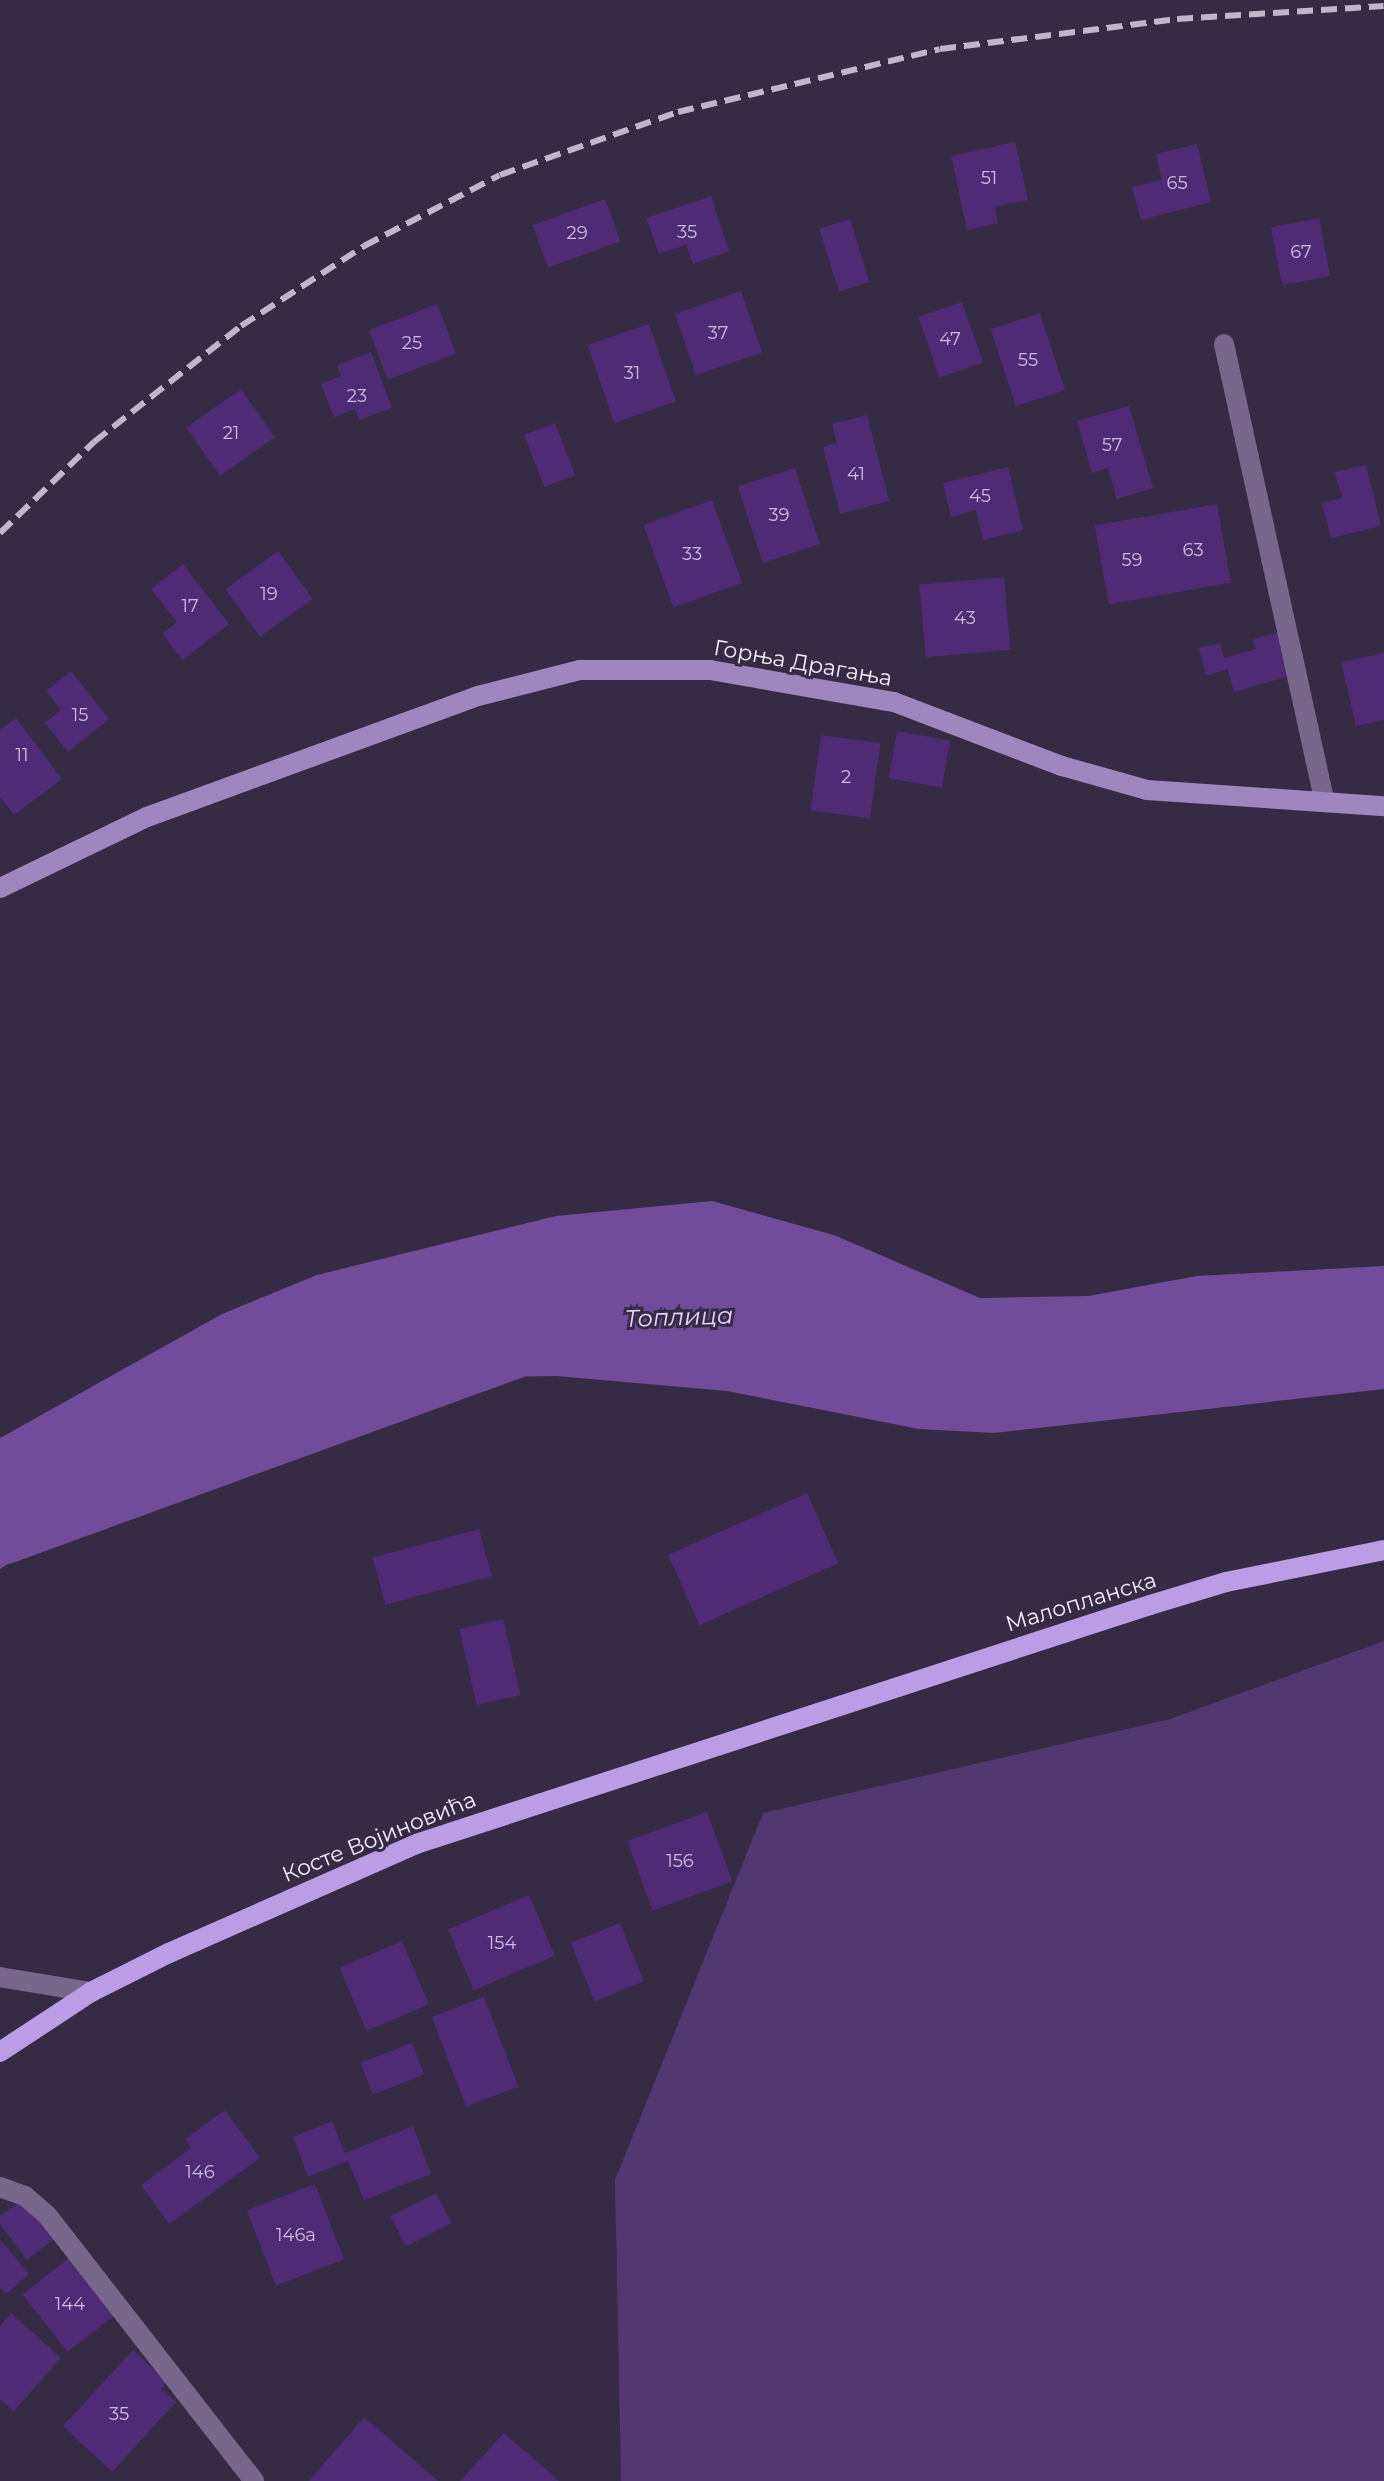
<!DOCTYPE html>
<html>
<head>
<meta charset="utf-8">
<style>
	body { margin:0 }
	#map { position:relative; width:1384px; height:2481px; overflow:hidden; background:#362b45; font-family:Montserrat,sans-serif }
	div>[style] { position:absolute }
	.green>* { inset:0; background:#523771 }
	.water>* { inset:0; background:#704c9a }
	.river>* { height:78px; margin:-39px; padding:0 39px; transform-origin:39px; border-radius:39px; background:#704c9a }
	.building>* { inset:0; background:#4f2a75; transform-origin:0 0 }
	.lane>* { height:20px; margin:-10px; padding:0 10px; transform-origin:10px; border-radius:10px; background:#77688b }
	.street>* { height:20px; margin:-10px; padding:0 10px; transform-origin:10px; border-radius:10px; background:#77688b }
	.secondary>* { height:20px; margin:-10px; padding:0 10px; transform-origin:10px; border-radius:10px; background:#9e86be }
	.primary>* { height:20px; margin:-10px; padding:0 10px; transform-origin:10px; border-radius:10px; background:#bc9de5 }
	.rail>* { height:6px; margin-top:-3px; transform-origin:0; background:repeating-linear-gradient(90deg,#bfb6ca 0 16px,transparent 0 24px) }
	span { translate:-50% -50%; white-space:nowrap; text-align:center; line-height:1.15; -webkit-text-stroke:6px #362b45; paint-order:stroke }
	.number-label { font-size:18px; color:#cabcdb }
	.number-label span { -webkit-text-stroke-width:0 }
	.street-label { font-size:22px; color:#f3ecfd }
	.water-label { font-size:24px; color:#e3d2fd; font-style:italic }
</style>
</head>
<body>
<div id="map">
	<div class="green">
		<div style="clip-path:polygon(1384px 1641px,1384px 2481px,621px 2481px,615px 2180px,763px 1813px,1170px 1719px)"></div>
	</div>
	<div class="water">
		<div style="clip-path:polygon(712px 1201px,834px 1235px,980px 1298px,1088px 1296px,1197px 1276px,1384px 1266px,1384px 1389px,994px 1433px,919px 1429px,727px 1391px,556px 1376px,343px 1379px,215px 1424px,0 1569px,0 1438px,222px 1314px,317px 1275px,556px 1216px)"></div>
	</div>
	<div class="river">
		<div style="left:0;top:1526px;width:547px;rotate:-19.99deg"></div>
	</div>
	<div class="building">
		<div style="clip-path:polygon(1015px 142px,1028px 200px,995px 207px,998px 223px,967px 230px,951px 156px)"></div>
		<div style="clip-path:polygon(1197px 144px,1211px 202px,1141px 220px,1132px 187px,1162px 180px,1156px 154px)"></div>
		<div style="clip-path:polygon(711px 196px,729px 251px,693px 264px,686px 245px,659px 254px,646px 218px)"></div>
		<div style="left:605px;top:199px;width:45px;height:77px;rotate:70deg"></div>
		<div style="left:1319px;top:218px;width:59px;height:49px;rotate:79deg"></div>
		<div style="left:850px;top:219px;width:66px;height:32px;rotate:73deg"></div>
		<div style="left:741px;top:291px;width:65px;height:70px;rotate:71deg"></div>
		<div style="left:962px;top:302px;width:64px;height:46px;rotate:71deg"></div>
		<div style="left:437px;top:304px;width:53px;height:73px;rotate:69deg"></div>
		<div style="left:1040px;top:313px;width:81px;height:52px;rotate:72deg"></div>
		<div style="left:649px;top:324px;width:82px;height:65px;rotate:71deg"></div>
		<div style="clip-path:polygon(371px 352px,392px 408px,359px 420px,355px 409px,334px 417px,321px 384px,341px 376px,337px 365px)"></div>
		<div style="left:241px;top:389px;width:59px;height:67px;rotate:55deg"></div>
		<div style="clip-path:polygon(1129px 406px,1153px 488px,1117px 499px,1108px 468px,1092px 473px,1077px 421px)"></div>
		<div style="clip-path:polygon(867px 415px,889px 501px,840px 514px,823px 447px,837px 443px,832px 424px)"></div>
		<div style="left:555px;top:423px;width:56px;height:33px;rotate:69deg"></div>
		<div style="clip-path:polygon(1366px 465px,1381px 526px,1331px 538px,1322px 503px,1342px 498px,1335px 472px)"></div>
		<div style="clip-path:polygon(1008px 467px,1023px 530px,983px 540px,976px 510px,951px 517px,943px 483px)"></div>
		<div style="left:795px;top:468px;width:80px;height:60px;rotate:72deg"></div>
		<div style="left:712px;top:500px;width:88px;height:73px;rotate:70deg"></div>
		<div style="left:1217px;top:504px;width:80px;height:124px;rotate:80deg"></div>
		<div style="left:278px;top:551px;width:59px;height:65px;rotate:54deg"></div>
		<div style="clip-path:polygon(183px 564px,229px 624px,183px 660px,162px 634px,177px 622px,151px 589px)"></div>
		<div style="left:1004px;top:577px;width:73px;height:85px;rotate:85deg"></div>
		<div style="clip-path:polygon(1280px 632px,1292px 675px,1234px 692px,1228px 669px,1206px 676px,1199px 648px,1220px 643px,1224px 658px,1256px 649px,1253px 639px)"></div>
		<div style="clip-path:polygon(1384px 653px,1384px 720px,1356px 726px,1341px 662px)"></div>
		<div style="clip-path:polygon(71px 671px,109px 719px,68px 752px,45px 723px,61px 710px,46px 691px)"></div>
		<div style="clip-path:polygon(16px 718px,62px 779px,14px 815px,0 797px,0 730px)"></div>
		<div style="left:897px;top:731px;width:54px;height:48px;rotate:10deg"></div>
		<div style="left:821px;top:735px;width:60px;height:76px;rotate:8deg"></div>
		<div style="left:807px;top:1493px;width:77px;height:152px;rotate:66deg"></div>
		<div style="left:479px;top:1529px;width:49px;height:110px;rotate:75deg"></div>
		<div style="left:503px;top:1619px;width:78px;height:45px;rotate:77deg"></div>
		<div style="left:707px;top:1812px;width:74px;height:85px;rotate:70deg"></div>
		<div style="left:529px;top:1895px;width:66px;height:88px;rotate:67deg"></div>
		<div style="left:620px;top:1923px;width:63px;height:53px;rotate:68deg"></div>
		<div style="left:402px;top:1941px;width:69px;height:68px;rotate:67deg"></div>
		<div style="left:484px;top:1997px;width:96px;height:56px;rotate:69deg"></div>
		<div style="left:412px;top:2043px;width:34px;height:55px;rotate:69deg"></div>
		<div style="clip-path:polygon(225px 2110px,260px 2158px,169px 2224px,141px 2185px,191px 2148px,185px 2139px)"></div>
		<div style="clip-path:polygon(332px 2121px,345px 2153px,413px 2126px,431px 2174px,364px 2200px,348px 2161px,308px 2177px,293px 2137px)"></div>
		<div style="left:315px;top:2184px;width:81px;height:73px;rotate:69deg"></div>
		<div style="left:436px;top:2193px;width:34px;height:51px;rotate:63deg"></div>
		<div style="clip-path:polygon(23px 2199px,54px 2239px,27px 2260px,0 2224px,0 2216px)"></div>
		<div style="clip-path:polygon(0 2239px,29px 2274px,6px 2294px,0 2287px)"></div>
		<div style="left:73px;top:2255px;width:73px;height:64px;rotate:52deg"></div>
		<div style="clip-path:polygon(11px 2313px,61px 2358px,14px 2411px,0 2399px,0 2326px)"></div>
		<div style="clip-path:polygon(133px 2350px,167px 2382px,161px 2389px,176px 2402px,112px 2472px,63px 2426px)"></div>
		<div style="clip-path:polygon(364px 2417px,415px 2461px,438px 2481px,309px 2481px)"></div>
		<div style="clip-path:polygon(504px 2433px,559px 2481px,460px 2481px)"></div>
	</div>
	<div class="lane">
		<div style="left:0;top:1977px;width:92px;rotate:9.4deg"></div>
	</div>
	<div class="street">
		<div style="left:1224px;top:344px;width:469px;rotate:77.6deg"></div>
		<div style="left:0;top:2187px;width:27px;rotate:20deg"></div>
		<div style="left:25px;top:2196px;width:29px;rotate:41deg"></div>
		<div style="left:47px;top:2215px;width:337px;rotate:52.1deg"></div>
	</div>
	<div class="secondary">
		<div style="left:0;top:888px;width:163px;rotate:-25.8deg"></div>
		<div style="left:147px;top:817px;width:352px;rotate:-20.1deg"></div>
		<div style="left:478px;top:696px;width:105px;rotate:-14.3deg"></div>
		<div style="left:580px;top:670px;width:130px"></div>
		<div style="left:710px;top:670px;width:187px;rotate:9.9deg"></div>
		<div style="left:894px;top:702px;width:180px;rotate:20.9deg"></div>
		<div style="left:1062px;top:766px;width:88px;rotate:15.8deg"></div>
		<div style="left:1147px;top:790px;width:238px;rotate:3.9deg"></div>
	</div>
	<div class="primary">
		<div style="left:0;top:2052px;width:109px;rotate:-33.4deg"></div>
		<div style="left:91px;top:1992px;width:87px;rotate:-26.6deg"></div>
		<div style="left:169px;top:1953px;width:270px;rotate:-23.8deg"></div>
		<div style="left:416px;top:1844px;width:772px;rotate:-18.04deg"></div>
		<div style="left:1150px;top:1605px;width:79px;rotate:-16.8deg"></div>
		<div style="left:1226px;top:1582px;width:161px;rotate:-11.4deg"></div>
	</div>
	<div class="rail">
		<div style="left:0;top:533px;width:131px;rotate:-44.1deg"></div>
		<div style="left:94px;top:442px;width:187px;rotate:-38.3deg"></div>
		<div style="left:241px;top:326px;width:147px;rotate:-33deg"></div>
		<div style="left:364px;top:246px;width:153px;rotate:-27.6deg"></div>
		<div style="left:500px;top:175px;width:189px;rotate:-19.5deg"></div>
		<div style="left:678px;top:112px;width:269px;rotate:-13.5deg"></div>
		<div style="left:940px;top:49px;width:239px;rotate:-7.2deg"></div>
		<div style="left:1177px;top:19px;width:207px;rotate:-3.6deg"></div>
	</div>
	<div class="number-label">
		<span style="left:989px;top:178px">51</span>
		<span style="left:1177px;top:183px">65</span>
		<span style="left:687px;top:232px">35</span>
		<span style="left:577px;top:233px">29</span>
		<span style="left:1301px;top:252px">67</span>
		<span style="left:718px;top:333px">37</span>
		<span style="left:950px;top:339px">47</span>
		<span style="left:412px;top:343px">25</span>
		<span style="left:1028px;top:360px">55</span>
		<span style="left:632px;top:373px">31</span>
		<span style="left:357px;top:396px">23</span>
		<span style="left:231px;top:433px">21</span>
		<span style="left:1112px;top:445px">57</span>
		<span style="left:856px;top:474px">41</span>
		<span style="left:980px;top:496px">45</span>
		<span style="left:779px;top:515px">39</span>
		<span style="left:1193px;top:550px">63</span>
		<span style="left:692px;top:554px">33</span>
		<span style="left:1132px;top:560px">59</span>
		<span style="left:269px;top:594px">19</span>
		<span style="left:190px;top:606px">17</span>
		<span style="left:965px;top:618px">43</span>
		<span style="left:80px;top:715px">15</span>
		<span style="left:22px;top:755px">11</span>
		<span style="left:846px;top:777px">2</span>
		<span style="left:680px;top:1861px">156</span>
		<span style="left:502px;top:1943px">154</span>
		<span style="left:200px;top:2172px">146</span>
		<span style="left:296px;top:2235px">146a</span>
		<span style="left:70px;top:2304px">144</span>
		<span style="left:119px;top:2414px">35</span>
	</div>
	<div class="street-label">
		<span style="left:803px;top:663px;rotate:10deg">Горња Драгања</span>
		<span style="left:1081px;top:1602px;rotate:-17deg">Малопланска</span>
		<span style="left:379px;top:1837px;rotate:-22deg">Косте Војиновића</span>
	</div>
	<div class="water-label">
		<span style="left:679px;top:1317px;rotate:-2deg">Топлица</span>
	</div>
</div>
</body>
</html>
